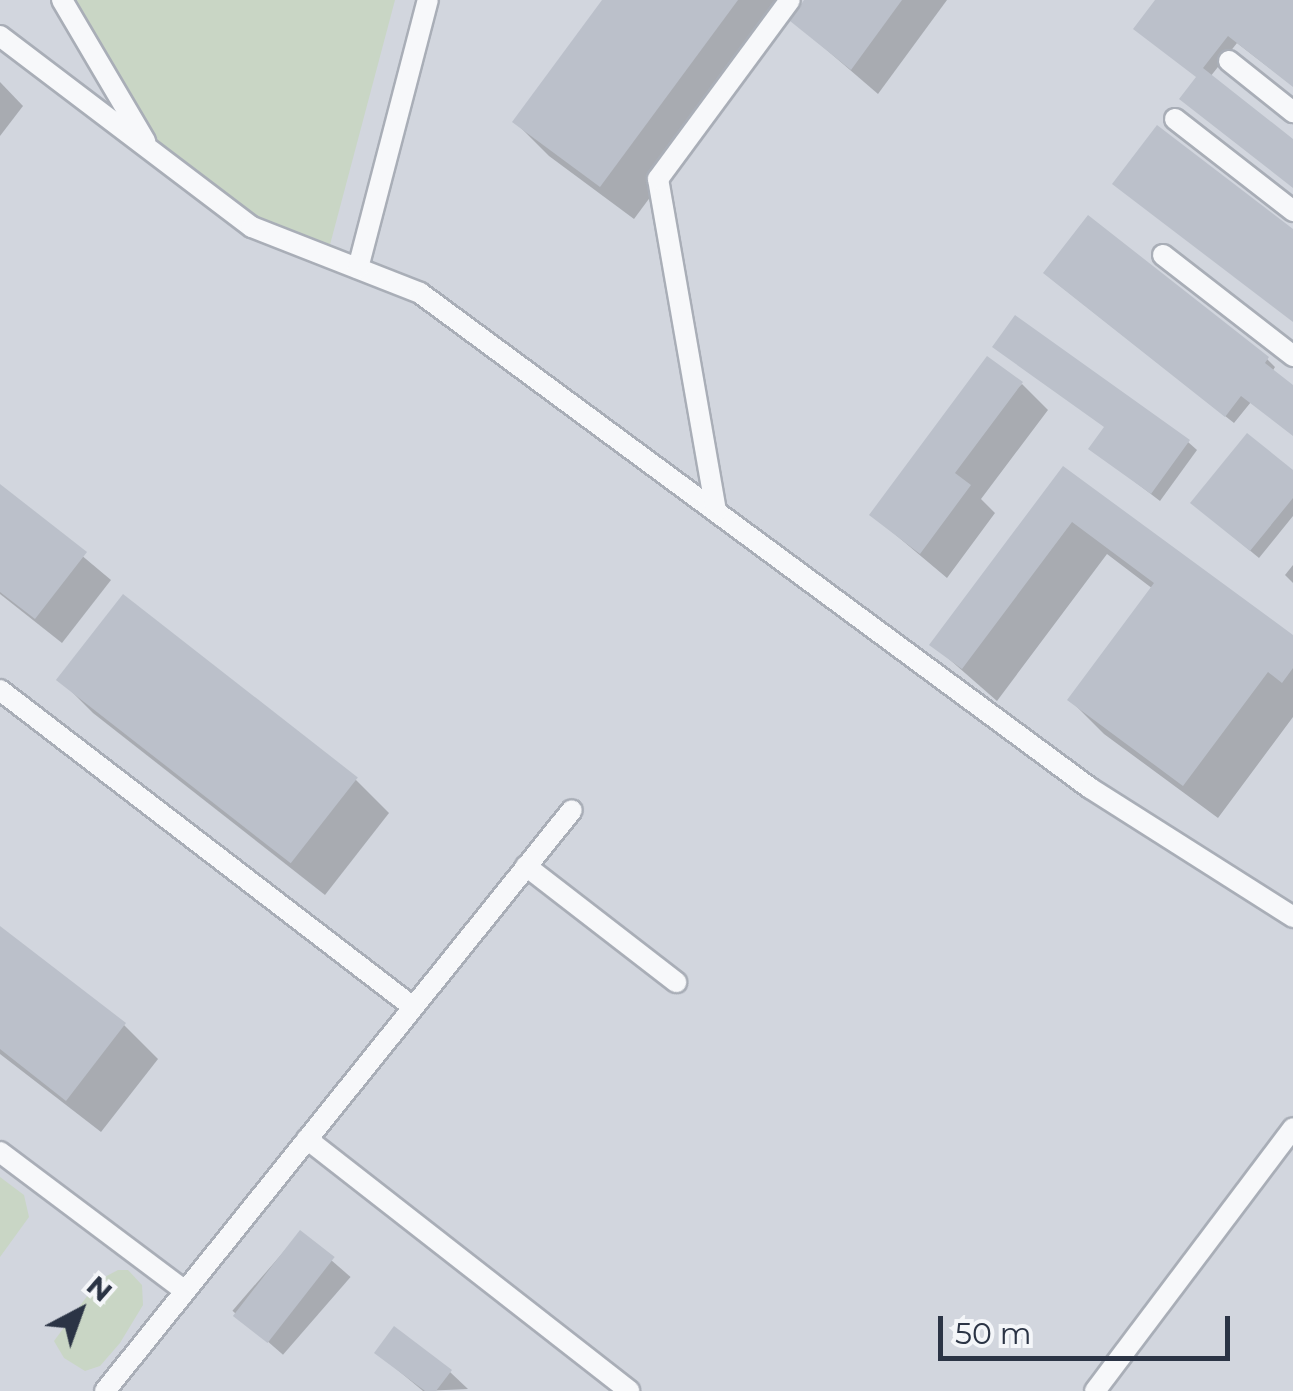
<!DOCTYPE html>
<html>
<head>
<meta charset="utf-8">
<style>
	body { margin:0 }
	#map { position:relative; width:1293px; height:1391px; overflow:hidden; background:#e4e7ec; font-family:Montserrat,sans-serif }
	div>[style] { position:absolute }
	.built>* { inset:0; background:#d2d6de; transform-origin:0 0 }
	.green>* { inset:0; background:#c9d6c5 }
	.shadow>* { inset:0; background:#0003; transform-origin:0 0 }
	.building>* { inset:0; background:#bbc0ca; transform-origin:0 0 }
	.roads { filter:drop-shadow(2px 0 #a9aeb7) drop-shadow(-2px 0 #a9aeb7) drop-shadow(0 2px #a9aeb7) drop-shadow(0 -2px #a9aeb7) }
	.service>* { height:20px; margin:-10px; padding:0 10px; transform-origin:10px; border-radius:10px; background:#f7f8fa }
	span { translate:-50% -50%; white-space:nowrap; text-align:center; line-height:1.15; -webkit-text-stroke:10px #f4f6f9; paint-order:stroke }
	.north { position:absolute; left:30px; top:1261px; width:100px; height:100px; -webkit-text-stroke:8px #f4f6f9; paint-order:stroke; rotate:41deg; font-size:28px; font-weight:700; line-height:40px; text-align:center; color:#2b3445 }
	.north::after { content:''; display:block; margin:auto; width:35px; height:45px; background:#2b3445; clip-path:polygon(50% 0,100% 100%,50% 72%,0 100%) }
	.scale { position:absolute; left:938px; top:1316px; width:292px; height:45px; box-sizing:border-box; border:5px solid #2b3445; border-top:0; padding-left:12px; font-size:30px; line-height:35px; white-space:nowrap; color:#2b3445; -webkit-text-stroke:8px #f4f6f9; paint-order:stroke }
</style>
</head>
<body>
<div id="map">
	<div class="built">
		<div style="left:0;top:0;width:1293px;height:1391px"></div>
	</div>
	<div class="green">
		<div style="clip-path:polygon(62px 0,395px 0,327px 256px,252px 227px,150px 149px)"></div>
		<div style="clip-path:polygon(0 1177px,24px 1195px,29px 1217px,0 1257px)"></div>
		<div style="clip-path:polygon(118px 1270px,128px 1270px,142px 1285px,143px 1305px,120px 1343px,100px 1366px,85px 1371px,64px 1358px,54px 1341px,99px 1280px)"></div>
	</div>
	<div class="shadow">
		<div style="clip-path:polygon(605px 0,796px 0,634px 219px,549px 156px,515px 122px)"></div>
		<div style="clip-path:polygon(807px 0,947px 0,878px 94px,793px 21px)"></div>
		<div style="clip-path:polygon(1158px 0,1293px 0,1293px 86px,1237px 43px,1210px 77px,1293px 142px,1293px 187px,1198px 78px)"></div>
		<div style="clip-path:polygon(0 82px,23px 106px,0 136px)"></div>
		<div style="clip-path:polygon(1054px 281px,1267px 359px,1275px 367px,1272px 372px,1293px 388px,1293px 435px,1251px 402px,1234px 423px)"></div>
		<div style="clip-path:polygon(1022px 384px,1048px 410px,981px 499px,995px 513px,947px 578px,872px 515px)"></div>
		<div style="clip-path:polygon(1106px 428px,1188px 442px,1197px 450px,1160px 501px,1092px 449px)"></div>
		<div style="clip-path:polygon(1063px 470px,1293px 638px,1293px 717px,1218px 818px,1104px 734px,1070px 700px,1153px 589px,1107px 554px,997px 701px,933px 645px)"></div>
		<div style="clip-path:polygon(1293px 473px,1293px 516px,1259px 558px,1202px 511px)"></div>
		<div style="clip-path:polygon(0 487px,111px 580px,62px 643px,0 594px)"></div>
		<div style="clip-path:polygon(1293px 565px,1293px 583px,1285px 575px)"></div>
		<div style="clip-path:polygon(59px 679px,355px 779px,389px 813px,325px 895px,93px 713px)"></div>
		<div style="clip-path:polygon(0 929px,124px 1025px,158px 1059px,101px 1132px,0 1054px)"></div>
		<div style="left:300px;top:1233px;width:67px;height:103px;rotate:41deg"></div>
		<div style="clip-path:polygon(377px 1353px,450px 1372px,468px 1389px,423px 1391px)"></div>
	</div>
	<div class="building">
		<div style="clip-path:polygon(602px 0,738px 0,600px 187px,512px 122px)"></div>
		<div style="clip-path:polygon(804px 0,902px 0,851px 70px,790px 21px)"></div>
		<div style="clip-path:polygon(1155px 0,1293px 0,1293px 87px,1228px 36px,1203px 68px,1293px 139px,1293px 188px,1179px 99px,1196px 77px,1133px 29px)"></div>
		<div style="clip-path:polygon(1157px 125px,1293px 229px,1293px 322px,1112px 184px)"></div>
		<div style="clip-path:polygon(1088px 215px,1269px 357px,1265px 363px,1293px 385px,1293px 436px,1241px 396px,1225px 417px,1043px 273px)"></div>
		<div style="clip-path:polygon(1015px 315px,1190px 440px,1151px 494px,1088px 449px,1104px 427px,992px 347px)"></div>
		<div style="clip-path:polygon(987px 356px,1023px 382px,955px 473px,971px 485px,920px 554px,869px 515px)"></div>
		<div style="clip-path:polygon(1247px 433px,1293px 470px,1293px 498px,1250px 551px,1190px 503px)"></div>
		<div style="clip-path:polygon(1063px 466px,1293px 635px,1293px 668px,1282px 683px,1268px 672px,1183px 786px,1067px 700px,1154px 583px,1072px 522px,962px 669px,929px 645px)"></div>
		<div style="clip-path:polygon(0 484px,87px 552px,35px 619px,0 592px)"></div>
		<div style="left:123px;top:594px;width:298px;height:109px;rotate:38deg"></div>
		<div style="clip-path:polygon(0 926px,126px 1023px,66px 1101px,0 1049px)"></div>
		<div style="left:300px;top:1230px;width:44px;height:109px;rotate:38deg"></div>
		<div style="clip-path:polygon(394px 1326px,452px 1370px,436px 1391px,425px 1391px,374px 1353px)"></div>
	</div>
	<div class="roads">
		<div class="service">
			<div style="left:62px;top:0;width:164px;rotate:59.5deg"></div>
			<div style="left:0;top:36px;width:316px;rotate:37.2deg"></div>
			<div style="left:252px;top:227px;width:180px;rotate:21.4deg"></div>
			<div style="left:420px;top:293px;width:833px;rotate:36.46deg"></div>
			<div style="left:1090px;top:788px;width:241px;rotate:32.4deg"></div>
			<div style="left:1229px;top:61px;width:82px;rotate:38.6deg"></div>
			<div style="left:1175px;top:119px;width:150px;rotate:37.9deg"></div>
			<div style="left:1163px;top:255px;width:165px;rotate:37.8deg"></div>
			<div style="left:358px;top:268px;width:277px;rotate:-75.4deg"></div>
			<div style="left:716px;top:511px;width:337px;rotate:-99.9deg"></div>
			<div style="left:658px;top:179px;width:222px;rotate:-53.6deg"></div>
			<div style="left:0;top:690px;width:521px;rotate:37.51deg"></div>
			<div style="left:526px;top:866px;width:190px;rotate:37.7deg"></div>
			<div style="left:307px;top:1139px;width:409px;rotate:38deg"></div>
			<div style="left:0;top:1152px;width:231px;rotate:36.9deg"></div>
			<div style="left:105px;top:1391px;width:745px;rotate:-51.21deg"></div>
			<div style="left:1095px;top:1391px;width:329px;rotate:-53deg"></div>
		</div>
	</div>
	<div class="north">N</div>
	<div class="scale">50 m</div>
</div>
</body>
</html>
